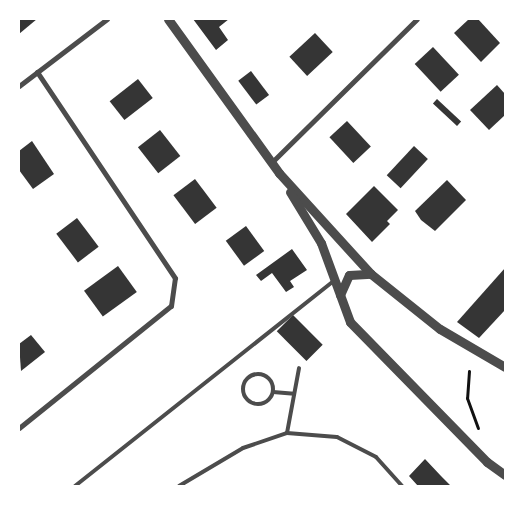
<!DOCTYPE html>
<html>
<head>
<meta charset="utf-8">
<style>
	body { margin:0 }
	#map { position:relative; width:524px; height:505px; overflow:hidden; background:#fff; font-family:"Archivo Narrow",sans-serif }
	div>[style] { position:absolute }
	.building>* { inset:0; background:#353535; transform-origin:0 0 }
	.path>* { height:3px; margin:-1.5px; padding:0 1.5px; transform-origin:1.5px; border-radius:1.5px; background:#111 }
	.service>* { height:4px; margin:-2px; padding:0 2px; transform-origin:2px; border-radius:2px; background:#4c4c4c }
	.service>.ring { margin:-2px; padding:0; box-sizing:content-box; background:none; border:4px solid #4c4c4c; border-radius:50% }
	.minor>* { height:5px; margin:-2.5px; padding:0 2.5px; transform-origin:2.5px; border-radius:2.5px; background:#4c4c4c }
	.tertiary>* { height:9px; margin:-4.5px; padding:0 4.5px; transform-origin:4.5px; border-radius:4.5px; background:#4c4c4c }
	span { translate:-50% -50%; white-space:nowrap; text-align:center; line-height:1.15; -webkit-text-stroke:4px #fff; paint-order:stroke }
	.frame { position:absolute; inset:0; border:20px solid #fff; pointer-events:none }
</style>
</head>
<body>
<div id="map">
	<div class="building">
		<div style="clip-path:polygon(19px 19px,37px 19px,19px 34px)"></div>
		<div style="clip-path:polygon(193px 19px,229px 19px,219px 27px,228px 40px,216px 50px)"></div>
		<div style="clip-path:polygon(469px 19px,478px 19px,500px 43px,481px 62px,454px 33px)"></div>
		<div style="left:315px;top:33px;width:26px;height:35px;rotate:47deg"></div>
		<div style="left:433px;top:47px;width:38px;height:25px;rotate:47deg"></div>
		<div style="left:251px;top:71px;width:30px;height:16px;rotate:53deg"></div>
		<div style="left:138px;top:79px;width:24px;height:36px;rotate:52deg"></div>
		<div style="clip-path:polygon(497px 85px,505px 94px,505px 115px,489px 130px,470px 110px)"></div>
		<div style="left:437px;top:99px;width:33px;height:6px;rotate:43deg"></div>
		<div style="left:347px;top:121px;width:35px;height:24px;rotate:47deg"></div>
		<div style="left:160px;top:130px;width:33px;height:28px;rotate:52deg"></div>
		<div style="clip-path:polygon(32px 141px,54px 174px,33px 189px,19px 170px,19px 151px)"></div>
		<div style="left:414px;top:146px;width:19px;height:40px;rotate:43deg"></div>
		<div style="left:195px;top:179px;width:36px;height:27px;rotate:53deg"></div>
		<div style="clip-path:polygon(447px 180px,466px 200px,435px 231px,421px 220px,415px 211px)"></div>
		<div style="clip-path:polygon(374px 186px,398px 210px,387px 221px,390px 224px,372px 242px,346px 214px)"></div>
		<div style="left:77px;top:218px;width:36px;height:26px;rotate:53deg"></div>
		<div style="left:246px;top:226px;width:31px;height:25px;rotate:54deg"></div>
		<div style="clip-path:polygon(292px 249px,307px 270px,290px 281px,294px 287px,286px 292px,272px 273px,261px 281px,256px 275px)"></div>
		<div style="left:118px;top:266px;width:32px;height:42px;rotate:54deg"></div>
		<div style="clip-path:polygon(505px 268px,505px 310px,479px 338px,457px 322px)"></div>
		<div style="left:293px;top:315px;width:42px;height:23px;rotate:45deg"></div>
		<div style="clip-path:polygon(31px 335px,45px 352px,21px 371px,19px 344px)"></div>
		<div style="clip-path:polygon(425px 459px,441px 476px,451px 486px,418px 486px,409px 476px)"></div>
	</div>
	<div class="path">
		<div style="left:469px;top:371px;width:27px;rotate:94deg"></div>
		<div style="left:467px;top:398px;width:32px;rotate:70deg"></div>
	</div>
	<div class="service">
		<div class="ring" style="left:243px;top:374px;width:26px;height:26px"></div>
		<div style="left:273px;top:392px;width:21px;rotate:5deg"></div>
		<div style="left:287px;top:433px;width:66px;rotate:-79.5deg"></div>
		<div style="left:75px;top:486px;width:330px;rotate:-38.4deg"></div>
		<div style="left:179px;top:486px;width:74px;rotate:-30.7deg"></div>
		<div style="left:243px;top:448px;width:46px;rotate:-18.8deg"></div>
		<div style="left:287px;top:433px;width:50px;rotate:4.6deg"></div>
		<div style="left:337px;top:437px;width:44px;rotate:27.1deg"></div>
		<div style="left:376px;top:457px;width:39px;rotate:48deg"></div>
	</div>
	<div class="minor">
		<div style="left:19px;top:86px;width:111px;rotate:-37.3deg"></div>
		<div style="left:271px;top:163px;width:205px;rotate:-44.6deg"></div>
		<div style="left:19px;top:428px;width:195px;rotate:-38.8deg"></div>
		<div style="left:171px;top:306px;width:28px;rotate:-82deg"></div>
		<div style="left:175px;top:278px;width:248px;rotate:-123.8deg"></div>
	</div>
	<div class="tertiary">
		<div style="left:168px;top:19px;width:190px;rotate:54.2deg"></div>
		<div style="left:279px;top:173px;width:137px;rotate:47.7deg"></div>
		<div style="left:371px;top:274px;width:88px;rotate:38.6deg"></div>
		<div style="left:440px;top:329px;width:75px;rotate:30.3deg"></div>
		<div style="left:290px;top:192px;width:60px;rotate:58.7deg"></div>
		<div style="left:321px;top:243px;width:84px;rotate:69.8deg"></div>
		<div style="left:350px;top:322px;width:196px;rotate:45.6deg"></div>
		<div style="left:487px;top:462px;width:22px;rotate:36deg"></div>
		<div style="left:340px;top:295px;width:22px;rotate:-66deg"></div>
		<div style="left:349px;top:275px;width:22px;rotate:-3deg"></div>
	</div>
	<div class="frame"></div>
</div>
</body>
</html>
